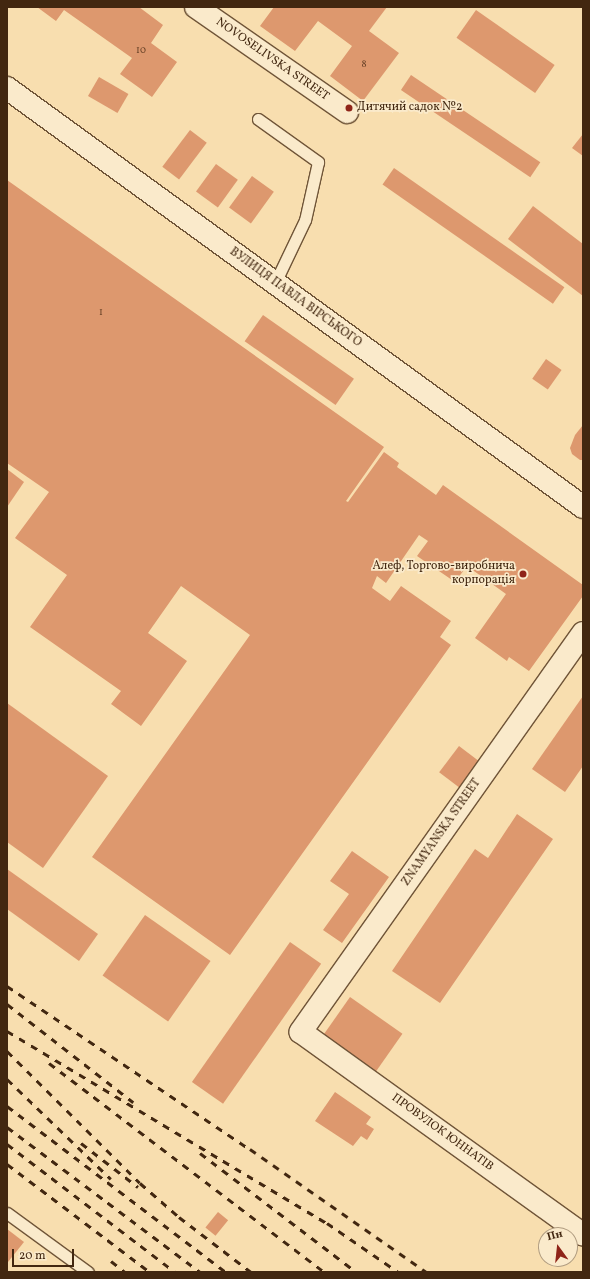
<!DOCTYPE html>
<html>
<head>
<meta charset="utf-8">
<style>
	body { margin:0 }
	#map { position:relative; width:590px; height:1279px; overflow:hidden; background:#f8deaf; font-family:Vollkorn,serif }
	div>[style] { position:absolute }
	.building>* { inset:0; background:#dd986e; transform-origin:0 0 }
	.roads { filter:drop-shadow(1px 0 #705538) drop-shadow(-1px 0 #705538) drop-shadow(0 1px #705538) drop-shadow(0 -1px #705538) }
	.service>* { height:11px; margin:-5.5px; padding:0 5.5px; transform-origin:5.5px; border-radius:5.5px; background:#faeacb }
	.minor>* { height:22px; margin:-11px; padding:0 11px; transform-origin:11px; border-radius:11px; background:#faeacb }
	.rail>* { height:3px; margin-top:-1.5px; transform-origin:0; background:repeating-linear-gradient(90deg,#422710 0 7px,transparent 0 14px) }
	.dots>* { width:11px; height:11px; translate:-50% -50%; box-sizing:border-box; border:2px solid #faeacb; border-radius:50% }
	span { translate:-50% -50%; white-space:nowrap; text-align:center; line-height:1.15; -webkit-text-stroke:3.5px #faeacb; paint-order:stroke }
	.number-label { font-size:10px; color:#694328 }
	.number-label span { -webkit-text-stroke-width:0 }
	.street-label { font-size:12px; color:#422710 }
	.poi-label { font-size:12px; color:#422710 }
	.left { translate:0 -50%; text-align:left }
	.right { translate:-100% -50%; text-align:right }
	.frame { position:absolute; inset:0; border:8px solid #422710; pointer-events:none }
	.north { position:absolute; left:538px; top:1227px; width:40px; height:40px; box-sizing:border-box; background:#faeacb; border:1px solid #b09c80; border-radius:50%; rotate:345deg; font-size:11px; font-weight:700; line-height:16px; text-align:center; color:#422710 }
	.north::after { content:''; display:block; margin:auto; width:14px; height:18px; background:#8f2418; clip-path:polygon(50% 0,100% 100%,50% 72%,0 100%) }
	.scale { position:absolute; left:12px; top:1249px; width:62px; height:18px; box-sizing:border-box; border:2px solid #422710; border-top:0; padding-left:5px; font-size:12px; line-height:14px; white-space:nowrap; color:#422710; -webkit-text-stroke:3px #faeacb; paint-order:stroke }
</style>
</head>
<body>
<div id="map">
	<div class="building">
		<div style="clip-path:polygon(37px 7px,139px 7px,163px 25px,151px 43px,177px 62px,152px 97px,120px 74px,132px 58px,64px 10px,56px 21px)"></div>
		<div style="clip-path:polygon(274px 7px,387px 7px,369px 31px,399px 53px,363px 101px,330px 76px,352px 46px,318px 21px,295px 51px,260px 26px)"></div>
		<div style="left:476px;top:10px;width:96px;height:34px;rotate:35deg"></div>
		<div style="left:411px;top:75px;width:156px;height:18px;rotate:34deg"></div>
		<div style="left:99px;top:77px;width:34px;height:22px;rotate:30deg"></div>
		<div style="left:190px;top:130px;width:21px;height:46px;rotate:37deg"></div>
		<div style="clip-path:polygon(583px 134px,583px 156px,572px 148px)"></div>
		<div style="left:216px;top:164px;width:27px;height:34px;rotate:36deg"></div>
		<div style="left:394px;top:168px;width:208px;height:20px;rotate:35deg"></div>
		<div style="left:252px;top:176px;width:27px;height:39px;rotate:36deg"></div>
		<div style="clip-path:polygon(7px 180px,384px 447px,346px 501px,348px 502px,384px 452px,399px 463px,397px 467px,436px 495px,443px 485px,583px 585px,583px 596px,529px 671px,509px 657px,507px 661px,475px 638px,506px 594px,467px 566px,455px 582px,417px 556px,428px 541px,419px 535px,386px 583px,377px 576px,372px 588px,390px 601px,401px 586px,451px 621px,440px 637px,451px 645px,230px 955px,92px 857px,250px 635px,181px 586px,148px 633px,187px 661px,141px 726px,111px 704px,121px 691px,30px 627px,67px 575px,15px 538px,49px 492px,7px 463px)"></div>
		<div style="clip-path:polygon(533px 206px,583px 244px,583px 296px,508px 239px)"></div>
		<div style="left:263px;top:315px;width:111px;height:32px;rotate:35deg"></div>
		<div style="left:546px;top:359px;width:19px;height:24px;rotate:35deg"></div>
		<div style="clip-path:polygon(583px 425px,583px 460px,580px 460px,572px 454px,570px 448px,575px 435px)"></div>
		<div style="clip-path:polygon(7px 469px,24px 482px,7px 507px)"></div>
		<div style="clip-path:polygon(583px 696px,583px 766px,565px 792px,532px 769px)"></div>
		<div style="clip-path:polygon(7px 703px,108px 776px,43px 868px,7px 842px)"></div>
		<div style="left:459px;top:746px;width:26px;height:33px;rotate:37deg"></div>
		<div style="clip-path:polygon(517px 814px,553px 839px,440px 1003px,392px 971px,475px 849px,488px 858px)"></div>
		<div style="clip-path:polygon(352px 851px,389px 877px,342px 943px,323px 930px,349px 894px,330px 881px)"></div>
		<div style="clip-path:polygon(7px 869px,98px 934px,79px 961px,7px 909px)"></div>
		<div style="left:145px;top:915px;width:80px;height:74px;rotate:35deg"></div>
		<div style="left:290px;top:942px;width:38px;height:171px;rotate:35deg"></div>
		<div style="left:350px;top:997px;width:64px;height:48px;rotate:35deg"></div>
		<div style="clip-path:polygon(335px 1092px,371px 1117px,366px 1124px,374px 1129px,367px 1140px,361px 1136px,353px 1146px,315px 1121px)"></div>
		<div style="left:218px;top:1212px;width:13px;height:20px;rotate:39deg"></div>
		<div style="clip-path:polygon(7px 1229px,24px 1242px,8px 1262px,7px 1260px)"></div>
	</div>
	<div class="roads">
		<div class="service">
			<div style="left:258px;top:119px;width:74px;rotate:35.6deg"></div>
			<div style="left:318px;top:162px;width:59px;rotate:102.6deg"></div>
			<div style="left:305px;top:220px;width:70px;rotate:115.5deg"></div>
			<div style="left:7px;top:1213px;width:100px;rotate:36.1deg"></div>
		</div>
		<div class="minor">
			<div style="left:196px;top:7px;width:184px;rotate:34.8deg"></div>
			<div style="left:7px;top:88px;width:712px;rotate:36.03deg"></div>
			<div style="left:583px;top:633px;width:489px;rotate:125.3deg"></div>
			<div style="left:301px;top:1032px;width:347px;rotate:35.7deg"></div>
		</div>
	</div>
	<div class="rail">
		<div style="left:7px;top:986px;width:293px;rotate:33.9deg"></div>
		<div style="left:250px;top:1149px;width:215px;rotate:34.9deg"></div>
		<div style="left:7px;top:1004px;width:160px;rotate:37.9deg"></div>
		<div style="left:7px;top:1031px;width:373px;rotate:31deg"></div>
		<div style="left:327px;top:1223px;width:86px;rotate:34.6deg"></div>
		<div style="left:7px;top:1051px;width:187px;rotate:44.8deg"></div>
		<div style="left:140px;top:1183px;width:52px;rotate:41.1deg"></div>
		<div style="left:179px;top:1217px;width:91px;rotate:37.4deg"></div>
		<div style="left:49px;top:1063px;width:345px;rotate:37.2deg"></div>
		<div style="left:7px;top:1079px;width:144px;rotate:43.9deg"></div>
		<div style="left:7px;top:1106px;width:275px;rotate:37.2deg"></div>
		<div style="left:7px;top:1127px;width:241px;rotate:36.9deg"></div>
		<div style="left:81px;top:1143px;width:72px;rotate:37.7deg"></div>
		<div style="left:7px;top:1144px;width:211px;rotate:37.3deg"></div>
		<div style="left:200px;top:1153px;width:196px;rotate:37.3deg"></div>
		<div style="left:7px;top:1164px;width:179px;rotate:37.1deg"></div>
		<div style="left:111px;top:1261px;width:18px;rotate:38deg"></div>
	</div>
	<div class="dots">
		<div style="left:349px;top:108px;background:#8f2418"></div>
		<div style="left:523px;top:574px;background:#8f2418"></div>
	</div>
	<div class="number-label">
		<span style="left:141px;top:51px">10</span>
		<span style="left:364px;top:65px">8</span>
		<span style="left:101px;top:313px">1</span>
	</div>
	<div class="street-label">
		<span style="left:272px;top:60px;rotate:35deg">NOVOSELIVSKA STREET</span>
		<span style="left:295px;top:298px;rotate:36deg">ВУЛИЦЯ ПАВЛА ВІРСЬКОГО</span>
		<span style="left:442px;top:833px;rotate:-55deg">ZNAMYANSKA STREET</span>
		<span style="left:442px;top:1133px;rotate:36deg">ПРОВУЛОК ЮННАТІВ</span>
	</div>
	<div class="poi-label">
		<span class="left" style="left:357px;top:108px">Дитячий садок №2</span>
		<span class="right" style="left:515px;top:574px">Алеф, Торгово-виробнича<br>корпорація</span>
	</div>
	<div class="frame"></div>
	<div class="north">Пн</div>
	<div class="scale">20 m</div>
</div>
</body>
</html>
